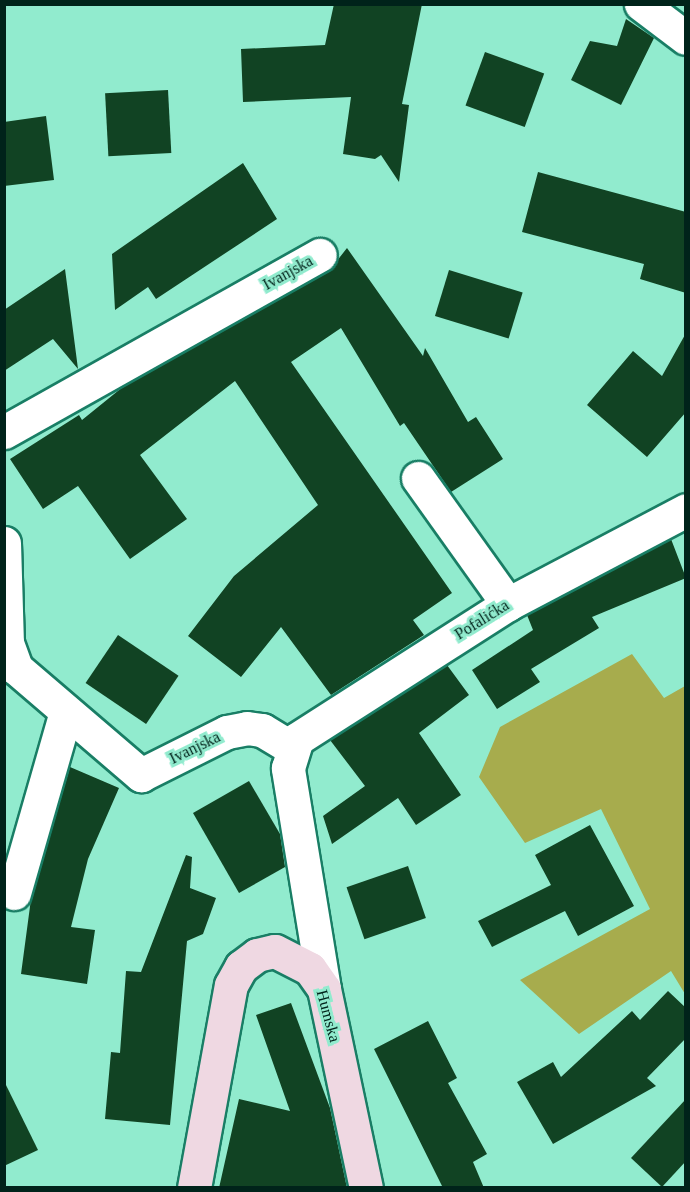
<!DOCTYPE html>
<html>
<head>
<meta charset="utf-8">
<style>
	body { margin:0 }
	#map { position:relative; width:690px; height:1192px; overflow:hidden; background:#91ebce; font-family:Georgia,serif }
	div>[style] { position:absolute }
	.green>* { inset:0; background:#a7ac4d }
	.building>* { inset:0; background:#114323; transform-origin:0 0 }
	.roads { filter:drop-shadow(2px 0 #197e65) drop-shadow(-2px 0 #197e65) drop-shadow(0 2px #197e65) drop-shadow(0 -2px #197e65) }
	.street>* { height:33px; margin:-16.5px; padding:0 16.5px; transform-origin:16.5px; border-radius:16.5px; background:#fff }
	.secondary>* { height:33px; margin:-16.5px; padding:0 16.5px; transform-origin:16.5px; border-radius:16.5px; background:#efd8e2 }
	span { translate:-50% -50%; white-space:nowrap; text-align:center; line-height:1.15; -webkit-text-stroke:6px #91ebce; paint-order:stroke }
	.street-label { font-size:16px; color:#00231a }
	.frame { position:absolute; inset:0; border:6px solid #00231a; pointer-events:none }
</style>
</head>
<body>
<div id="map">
	<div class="green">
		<div style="clip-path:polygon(632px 654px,664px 698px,685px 686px,685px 994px,671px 971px,579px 1034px,520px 980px,650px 909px,601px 809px,525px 843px,479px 777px,500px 727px)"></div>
	</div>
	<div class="building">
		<div style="clip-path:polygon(334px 4px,422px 4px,402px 104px,409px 105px,399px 182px,381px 155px,375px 159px,343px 154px,351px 97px,243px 102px,241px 49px,325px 45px)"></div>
		<div style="clip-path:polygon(626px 19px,654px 38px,621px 105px,571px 80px,590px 41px,617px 46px)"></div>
		<div style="left:485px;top:52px;width:63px;height:57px;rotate:20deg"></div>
		<div style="left:168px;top:90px;width:63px;height:63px;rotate:87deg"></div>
		<div style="clip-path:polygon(46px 116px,54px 180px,4px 186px,4px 122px)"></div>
		<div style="clip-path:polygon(243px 163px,277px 219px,156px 299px,148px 287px,115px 310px,112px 254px)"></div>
		<div style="clip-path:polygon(538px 172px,686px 212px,686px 293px,640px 279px,644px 264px,522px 232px)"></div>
		<div style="clip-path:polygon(347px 248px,423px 356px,425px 348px,468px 422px,476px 417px,503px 459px,451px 492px,404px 423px,400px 426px,341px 328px,291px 362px,452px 593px,413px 620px,424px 635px,331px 695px,281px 627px,241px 677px,188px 636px,234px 576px,318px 505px,235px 381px,140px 455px,187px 519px,130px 559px,78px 486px,43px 509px,10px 459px,79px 415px,82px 420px,124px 386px,329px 271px)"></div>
		<div style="clip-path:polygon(65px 269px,78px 369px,53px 339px,4px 371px,4px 310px)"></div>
		<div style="left:449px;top:270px;width:77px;height:48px;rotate:17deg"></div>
		<div style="clip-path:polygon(686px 333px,686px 412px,647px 457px,587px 405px,633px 351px,662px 376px)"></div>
		<div style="clip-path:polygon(671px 539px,686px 578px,592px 617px,599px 628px,531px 669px,540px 682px,497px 709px,472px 670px,533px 630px,527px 615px)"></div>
		<div style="left:118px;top:635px;width:73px;height:58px;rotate:34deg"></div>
		<div style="clip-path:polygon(447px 665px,469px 695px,419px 733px,461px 795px,416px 825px,398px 798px,332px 844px,323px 816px,365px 786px,330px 740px)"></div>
		<div style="clip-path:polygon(70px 767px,119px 788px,88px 859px,71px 927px,95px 930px,87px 984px,21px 974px,31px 899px)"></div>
		<div style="clip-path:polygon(249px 781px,280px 834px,285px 867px,239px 893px,193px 813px)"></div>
		<div style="clip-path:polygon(590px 825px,634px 906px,578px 936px,565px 911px,492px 947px,478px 921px,551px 885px,535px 855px)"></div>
		<div style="clip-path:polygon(186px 855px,192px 857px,190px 888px,216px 898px,203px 934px,187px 941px,170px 1125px,105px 1119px,111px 1052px,120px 1053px,126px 971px,141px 972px)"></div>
		<div style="left:408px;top:866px;width:55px;height:65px;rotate:71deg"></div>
		<div style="clip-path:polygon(668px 991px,686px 1008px,686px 1038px,647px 1078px,656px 1086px,553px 1144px,517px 1082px,553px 1062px,561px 1077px,632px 1011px,640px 1020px)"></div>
		<div style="clip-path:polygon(291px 1003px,330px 1108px,347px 1188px,219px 1188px,239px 1099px,290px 1111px,256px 1015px)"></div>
		<div style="clip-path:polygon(428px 1021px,457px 1078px,448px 1083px,487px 1154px,473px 1162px,484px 1188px,443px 1188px,374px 1049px)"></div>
		<div style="clip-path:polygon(4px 1081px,38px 1150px,4px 1166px)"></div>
		<div style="clip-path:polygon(686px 1099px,686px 1161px,662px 1187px,631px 1158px)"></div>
	</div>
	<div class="roads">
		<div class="street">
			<div style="left:641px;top:4px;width:56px;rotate:37.1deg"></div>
			<div style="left:4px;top:432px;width:362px;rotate:-29.3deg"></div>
			<div style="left:418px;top:478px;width:155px;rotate:54.5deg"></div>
			<div style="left:4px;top:543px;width:100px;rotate:88.3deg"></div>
			<div style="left:7px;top:643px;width:27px;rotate:70deg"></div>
			<div style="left:16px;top:668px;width:165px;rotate:40.6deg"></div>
			<div style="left:141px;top:775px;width:96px;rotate:-26.6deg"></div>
			<div style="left:227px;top:732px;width:20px;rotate:-11deg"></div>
			<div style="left:247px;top:728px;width:15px;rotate:8deg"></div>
			<div style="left:262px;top:730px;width:35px;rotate:31deg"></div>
			<div style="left:14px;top:893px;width:188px;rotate:-74deg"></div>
			<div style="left:324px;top:989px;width:224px;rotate:-99.3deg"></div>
			<div style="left:288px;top:768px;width:30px;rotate:-73deg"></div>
			<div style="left:297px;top:739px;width:250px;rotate:-32.6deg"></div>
			<div style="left:508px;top:604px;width:201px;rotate:-27.8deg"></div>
		</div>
		<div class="secondary">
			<div style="left:194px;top:1188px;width:206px;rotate:-79.7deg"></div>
			<div style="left:231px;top:985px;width:21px;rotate:-61deg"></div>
			<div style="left:241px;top:967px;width:20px;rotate:-37deg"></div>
			<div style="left:257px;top:955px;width:18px;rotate:-13deg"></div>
			<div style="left:275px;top:951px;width:39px;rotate:27deg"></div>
			<div style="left:310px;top:969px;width:24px;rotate:55deg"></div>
			<div style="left:324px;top:989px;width:203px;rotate:78.1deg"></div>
		</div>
	</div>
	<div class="street-label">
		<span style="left:288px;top:273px;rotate:-29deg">Ivanjska</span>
		<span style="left:482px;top:620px;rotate:-32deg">Pofalićka</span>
		<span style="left:195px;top:748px;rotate:-26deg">Ivanjska</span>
		<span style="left:328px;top:1016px;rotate:75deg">Humska</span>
	</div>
	<div class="frame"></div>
</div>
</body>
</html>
